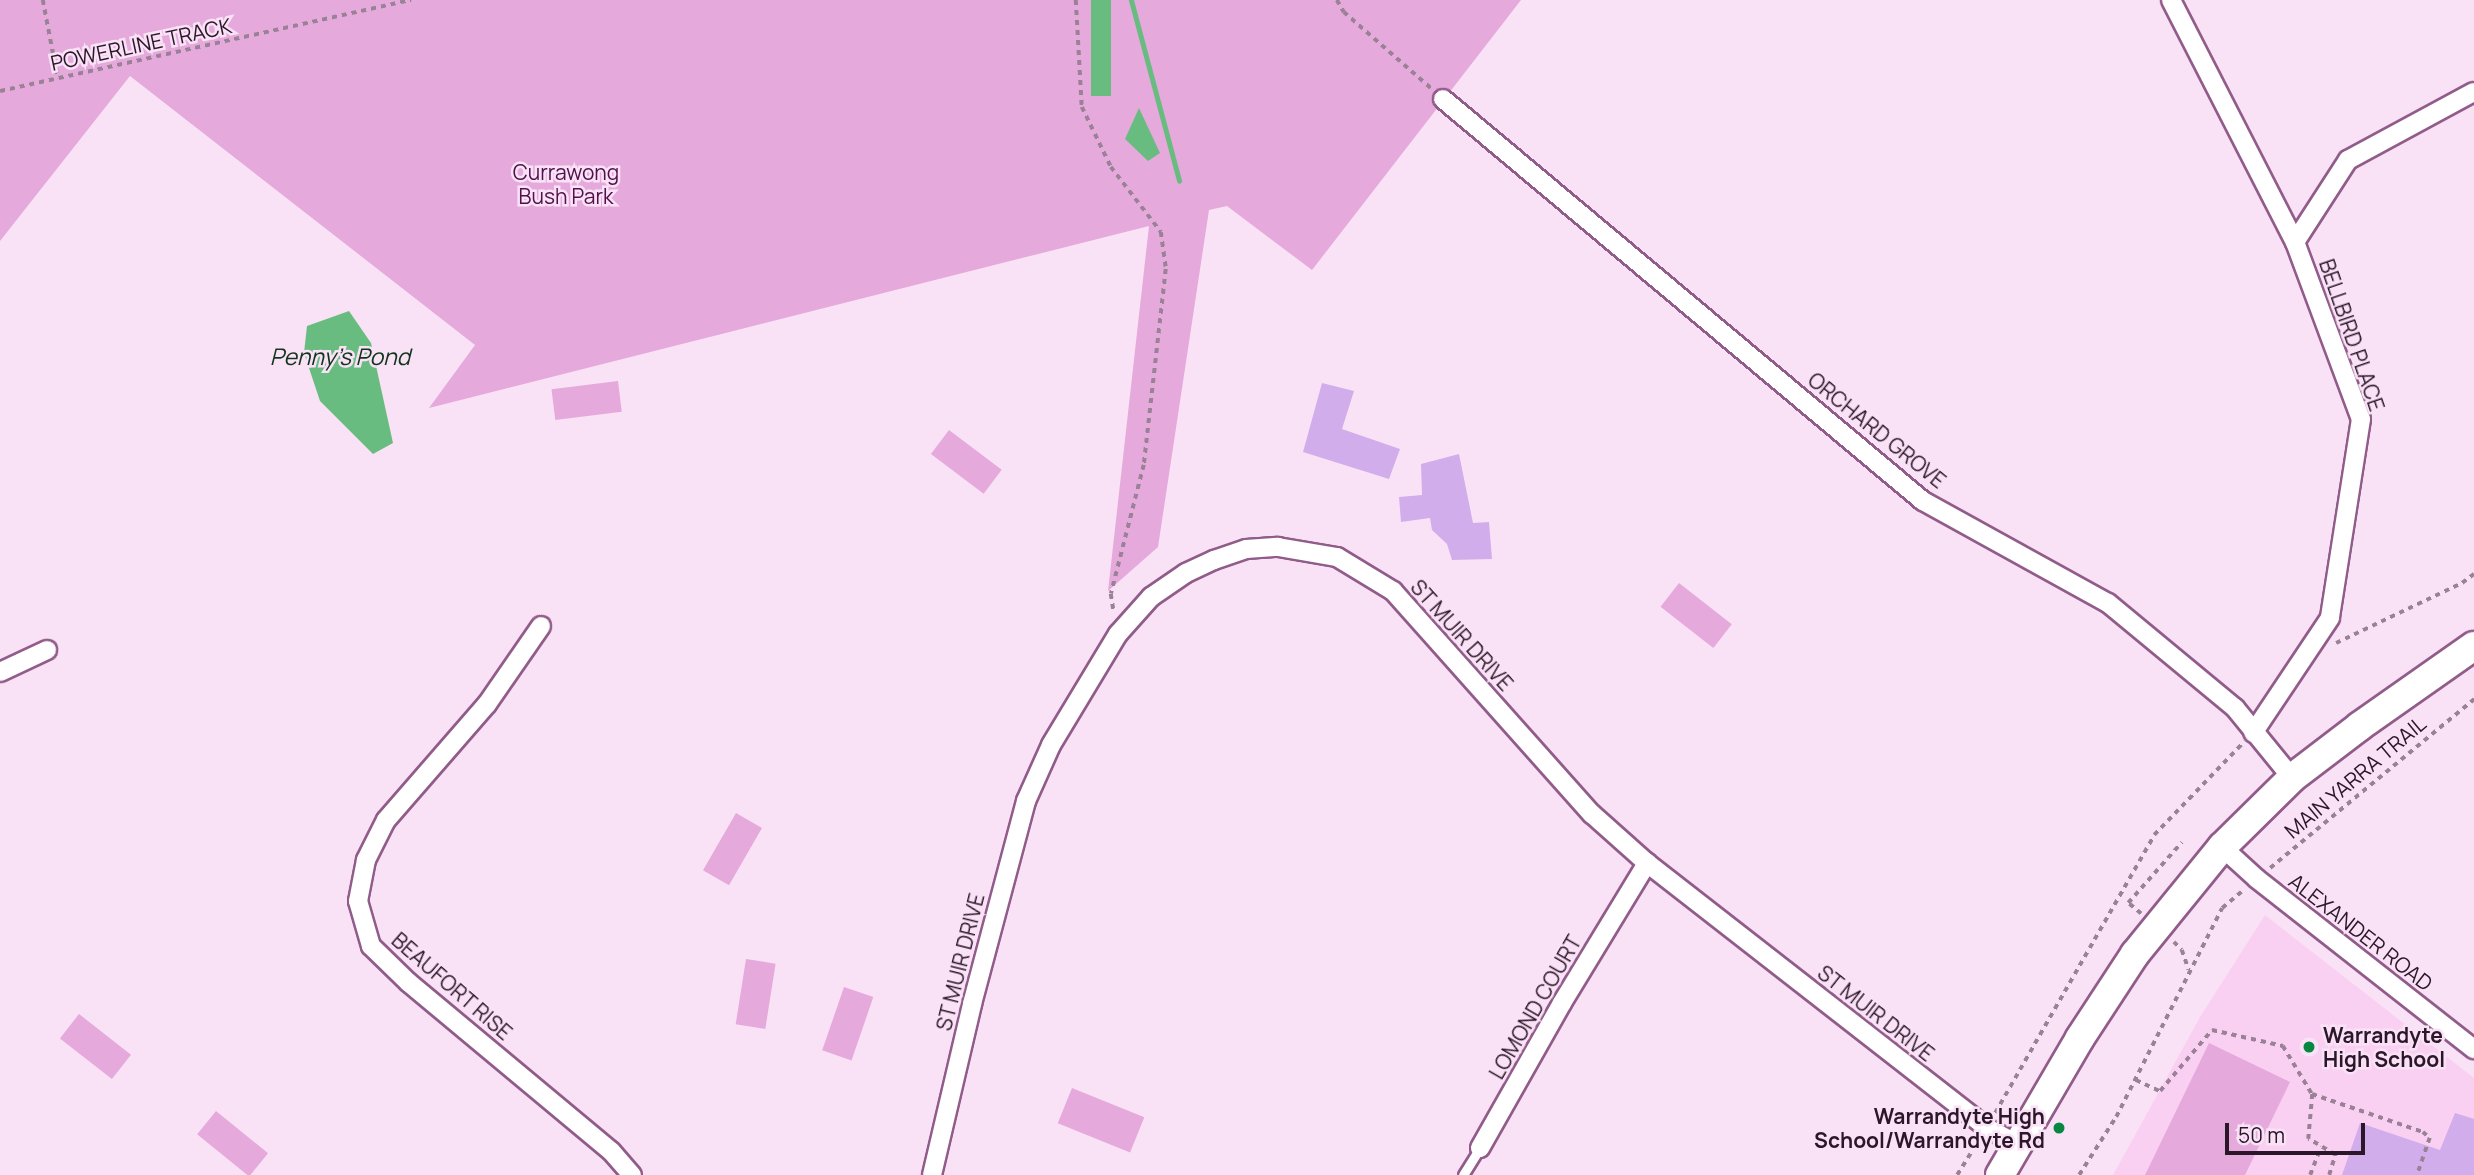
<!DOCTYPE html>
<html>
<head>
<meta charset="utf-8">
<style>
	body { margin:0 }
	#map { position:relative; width:2474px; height:1175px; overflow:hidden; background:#fae2f6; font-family:Manrope,sans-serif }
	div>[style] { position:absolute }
	.built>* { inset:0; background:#f9d0f2 }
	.green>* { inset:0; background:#e5a9dc; transform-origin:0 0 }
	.water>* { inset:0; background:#69bc80; transform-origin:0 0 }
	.stream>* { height:5px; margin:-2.5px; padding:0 2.5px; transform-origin:2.5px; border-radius:2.5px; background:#69bc80 }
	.building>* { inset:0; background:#d2adeb }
	.path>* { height:3.5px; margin-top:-1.75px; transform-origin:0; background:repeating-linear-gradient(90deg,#998296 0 5px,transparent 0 10px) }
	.roads { filter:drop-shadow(2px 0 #915c8a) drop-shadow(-2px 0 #915c8a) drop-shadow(0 2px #915c8a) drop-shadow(0 -2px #915c8a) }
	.lane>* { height:9px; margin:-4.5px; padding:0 4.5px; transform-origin:4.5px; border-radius:4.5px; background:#fff }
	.street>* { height:18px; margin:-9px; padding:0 9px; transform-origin:9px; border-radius:9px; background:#fff }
	.primary>* { height:28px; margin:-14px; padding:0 14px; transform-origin:14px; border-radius:14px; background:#fff }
	.dots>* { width:19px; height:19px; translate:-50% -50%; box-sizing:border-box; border:4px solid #fae2f6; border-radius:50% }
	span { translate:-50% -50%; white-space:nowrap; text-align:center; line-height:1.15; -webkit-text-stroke:5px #fae2f6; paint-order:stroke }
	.street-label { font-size:21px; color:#2c1629 }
	.park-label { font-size:21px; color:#51114c }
	.poi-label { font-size:21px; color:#2c1629; font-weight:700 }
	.left { translate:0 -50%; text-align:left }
	.right { translate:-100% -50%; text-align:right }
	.water-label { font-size:23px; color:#11341c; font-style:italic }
	.scale { position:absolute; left:2225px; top:1123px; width:140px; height:32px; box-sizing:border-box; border:4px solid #2c1629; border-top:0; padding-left:9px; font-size:21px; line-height:24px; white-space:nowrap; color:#2c1629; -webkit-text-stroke:5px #fae2f6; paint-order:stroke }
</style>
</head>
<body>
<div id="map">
	<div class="built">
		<div style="clip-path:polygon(2265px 915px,2474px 1078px,2474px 1175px,2113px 1175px,2200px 1017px)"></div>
	</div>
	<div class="green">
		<div style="clip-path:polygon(0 0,1521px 0,1312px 270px,1227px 206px,1209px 210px,1158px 547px,1108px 591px,1149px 226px,429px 408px,475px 345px,130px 76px,0 241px)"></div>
		<div style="left:618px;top:381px;width:31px;height:67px;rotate:83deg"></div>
		<div style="left:949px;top:430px;width:66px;height:30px;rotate:37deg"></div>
		<div style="left:1679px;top:583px;width:67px;height:30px;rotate:38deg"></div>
		<div style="left:736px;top:813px;width:30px;height:66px;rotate:30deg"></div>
		<div style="left:746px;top:959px;width:30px;height:66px;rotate:9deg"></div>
		<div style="left:844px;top:987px;width:31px;height:67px;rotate:19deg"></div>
		<div style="left:79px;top:1014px;width:66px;height:31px;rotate:38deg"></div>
		<div style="clip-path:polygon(2209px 1043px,2290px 1082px,2245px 1175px,2145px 1175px)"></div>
		<div style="left:1072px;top:1088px;width:78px;height:38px;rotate:22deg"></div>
		<div style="left:216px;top:1111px;width:67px;height:30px;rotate:39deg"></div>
	</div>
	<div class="water">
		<div style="left:1091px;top:0;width:20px;height:96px"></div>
		<div style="clip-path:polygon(1139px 108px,1160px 153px,1148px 161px,1125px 139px)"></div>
		<div style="clip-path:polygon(349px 311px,371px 343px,393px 443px,373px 454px,320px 401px,304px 353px,307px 326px)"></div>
	</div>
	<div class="stream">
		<div style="left:1131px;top:0;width:187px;rotate:75.1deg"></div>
	</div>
	<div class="building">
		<div style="clip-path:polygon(1322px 383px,1354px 391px,1342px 429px,1400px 449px,1389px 479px,1303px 452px)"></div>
		<div style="clip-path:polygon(1459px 454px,1473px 523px,1489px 522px,1492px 559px,1452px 560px,1447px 544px,1432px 530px,1430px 518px,1401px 522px,1399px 497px,1422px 495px,1421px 464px)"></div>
		<div style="clip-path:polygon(2455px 1113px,2474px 1119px,2474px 1175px,2342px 1175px,2360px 1123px,2440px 1150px)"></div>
	</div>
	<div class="path">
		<div style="left:43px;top:0;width:80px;rotate:79.2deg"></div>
		<div style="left:1076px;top:0;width:107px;rotate:86.8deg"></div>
		<div style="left:1082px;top:107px;width:67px;rotate:64.2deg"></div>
		<div style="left:1111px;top:167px;width:82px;rotate:52.4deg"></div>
		<div style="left:1161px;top:232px;width:37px;rotate:82deg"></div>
		<div style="left:1166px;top:269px;width:197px;rotate:96.4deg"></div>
		<div style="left:1144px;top:465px;width:133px;rotate:104.3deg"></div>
		<div style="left:1111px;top:594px;width:18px;rotate:81deg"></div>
		<div style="left:1337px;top:0;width:14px;rotate:60deg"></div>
		<div style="left:1344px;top:12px;width:117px;rotate:41.2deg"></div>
		<div style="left:0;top:91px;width:421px;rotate:-12.5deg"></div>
		<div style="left:2336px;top:643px;width:140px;rotate:-25.5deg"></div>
		<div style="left:2462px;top:583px;width:15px;rotate:-37deg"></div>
		<div style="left:2270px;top:868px;width:265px;rotate:-39.6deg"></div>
		<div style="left:2141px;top:914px;width:17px;rotate:-140deg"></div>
		<div style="left:2128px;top:903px;width:81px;rotate:-48.5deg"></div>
		<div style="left:2174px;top:942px;width:11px;rotate:45deg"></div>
		<div style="left:2182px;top:950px;width:21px;rotate:71deg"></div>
		<div style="left:2136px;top:1080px;width:26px;rotate:25deg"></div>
		<div style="left:2160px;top:1091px;width:80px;rotate:-49.6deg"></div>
		<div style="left:2212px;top:1030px;width:73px;rotate:12.7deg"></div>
		<div style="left:2283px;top:1046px;width:56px;rotate:58.9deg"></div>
		<div style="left:1995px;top:1113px;width:320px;rotate:-60.2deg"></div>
		<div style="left:2154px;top:835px;width:127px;rotate:-46deg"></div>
		<div style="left:1957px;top:1175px;width:40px;rotate:-58deg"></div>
		<div style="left:2079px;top:1175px;width:69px;rotate:-57.5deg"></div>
		<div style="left:2116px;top:1117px;width:234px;rotate:-63.1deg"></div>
		<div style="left:2222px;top:908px;width:26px;rotate:-40deg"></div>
		<div style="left:2310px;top:1175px;width:30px;rotate:-69deg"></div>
		<div style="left:2329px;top:1175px;width:21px;rotate:-73deg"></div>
		<div style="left:2335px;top:1155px;width:31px;rotate:-149deg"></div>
		<div style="left:2308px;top:1139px;width:45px;rotate:-84.9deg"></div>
		<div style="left:2312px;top:1094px;width:117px;rotate:18.9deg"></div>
		<div style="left:2423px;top:1132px;width:9px;rotate:41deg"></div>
		<div style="left:2430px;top:1138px;width:39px;rotate:109deg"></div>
	</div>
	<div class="roads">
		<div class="lane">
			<div style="left:1463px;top:1175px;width:32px;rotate:-58deg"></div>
		</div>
		<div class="street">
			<div style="left:2171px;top:0;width:272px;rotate:62.9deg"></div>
			<div style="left:2295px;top:242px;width:189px;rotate:69.6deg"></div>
			<div style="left:2361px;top:419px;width:201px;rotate:98.9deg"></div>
			<div style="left:2330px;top:618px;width:138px;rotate:123.8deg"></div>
			<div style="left:1443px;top:99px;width:626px;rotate:39.95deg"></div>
			<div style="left:1923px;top:501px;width:211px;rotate:28.9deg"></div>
			<div style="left:2108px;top:603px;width:165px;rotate:39.6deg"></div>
			<div style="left:2235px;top:708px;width:90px;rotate:50.8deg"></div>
			<div style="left:2295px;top:242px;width:98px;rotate:-57.1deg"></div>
			<div style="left:2348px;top:160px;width:143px;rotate:-28.4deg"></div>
			<div style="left:541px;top:626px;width:95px;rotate:124.7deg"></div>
			<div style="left:487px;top:704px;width:154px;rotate:131deg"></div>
			<div style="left:386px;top:820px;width:45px;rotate:116.6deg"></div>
			<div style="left:366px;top:860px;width:42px;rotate:101deg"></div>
			<div style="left:358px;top:901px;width:47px;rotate:73.9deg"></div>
			<div style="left:371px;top:946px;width:52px;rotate:44.2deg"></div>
			<div style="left:408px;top:982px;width:264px;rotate:39.8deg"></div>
			<div style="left:611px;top:1151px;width:32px;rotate:49deg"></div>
			<div style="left:0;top:672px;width:52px;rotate:-25.1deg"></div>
			<div style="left:2222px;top:847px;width:47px;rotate:42.4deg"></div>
			<div style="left:2257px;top:879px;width:276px;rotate:38.1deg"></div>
			<div style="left:1480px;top:1148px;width:167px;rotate:-60.5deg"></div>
			<div style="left:1562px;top:1003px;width:164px;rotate:-58.7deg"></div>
			<div style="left:932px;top:1175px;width:176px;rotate:-76.8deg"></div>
			<div style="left:972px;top:1004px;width:210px;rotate:-75.1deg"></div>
			<div style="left:1026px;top:801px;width:61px;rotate:-65.9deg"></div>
			<div style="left:1051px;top:745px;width:130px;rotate:-58.9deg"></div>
			<div style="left:1118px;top:634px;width:50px;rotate:-48.3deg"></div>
			<div style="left:1151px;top:597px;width:42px;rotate:-34.4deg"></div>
			<div style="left:1186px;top:573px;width:31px;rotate:-25deg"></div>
			<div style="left:1214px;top:560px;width:34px;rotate:-19deg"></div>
			<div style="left:1246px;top:549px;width:32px;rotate:-4deg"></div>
			<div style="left:1278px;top:547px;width:60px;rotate:9.6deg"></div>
			<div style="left:1337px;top:557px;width:66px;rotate:31.3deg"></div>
			<div style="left:1393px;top:591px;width:299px;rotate:48.3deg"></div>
			<div style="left:1592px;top:814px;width:74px;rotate:41.7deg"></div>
			<div style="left:1647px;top:863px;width:431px;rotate:37.9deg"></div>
			<div style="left:1987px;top:1128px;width:34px;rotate:28deg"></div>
		</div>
		<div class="primary">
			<div style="left:2000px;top:1175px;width:159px;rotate:-59.7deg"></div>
			<div style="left:2080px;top:1038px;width:100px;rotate:-56.8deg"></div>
			<div style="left:2135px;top:954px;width:138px;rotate:-50.9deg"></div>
			<div style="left:2222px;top:847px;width:98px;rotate:-44.6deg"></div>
			<div style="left:2292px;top:778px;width:86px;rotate:-37.4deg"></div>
			<div style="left:2360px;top:726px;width:139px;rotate:-35.1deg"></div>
		</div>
	</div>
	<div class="dots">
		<div style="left:2309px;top:1047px;background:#088742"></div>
		<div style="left:2059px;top:1128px;background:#088742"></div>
	</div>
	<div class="street-label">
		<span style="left:141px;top:44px;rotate:-12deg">POWERLINE TRACK</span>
		<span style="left:2352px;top:335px;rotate:71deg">BELLBIRD PLACE</span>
		<span style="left:1877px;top:430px;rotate:39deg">ORCHARD GROVE</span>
		<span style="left:1462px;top:635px;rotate:48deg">ST MUIR DRIVE</span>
		<span style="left:2355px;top:777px;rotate:-40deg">MAIN YARRA TRAIL</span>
		<span style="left:2361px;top:932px;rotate:38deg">ALEXANDER ROAD</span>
		<span style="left:960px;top:962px;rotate:-76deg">ST MUIR DRIVE</span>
		<span style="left:452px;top:986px;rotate:41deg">BEAUFORT RISE</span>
		<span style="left:1535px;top:1007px;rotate:-60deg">LOMOND COURT</span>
		<span style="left:1876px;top:1013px;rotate:38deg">ST MUIR DRIVE</span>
	</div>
	<div class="park-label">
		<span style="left:566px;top:184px">Currawong<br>Bush Park</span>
	</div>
	<div class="poi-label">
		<span class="left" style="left:2323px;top:1047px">Warrandyte<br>High School</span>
		<span class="right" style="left:2045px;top:1128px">Warrandyte High<br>School/Warrandyte Rd</span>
	</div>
	<div class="water-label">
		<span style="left:340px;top:356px">Penny's Pond</span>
	</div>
	<div class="scale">50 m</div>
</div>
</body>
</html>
